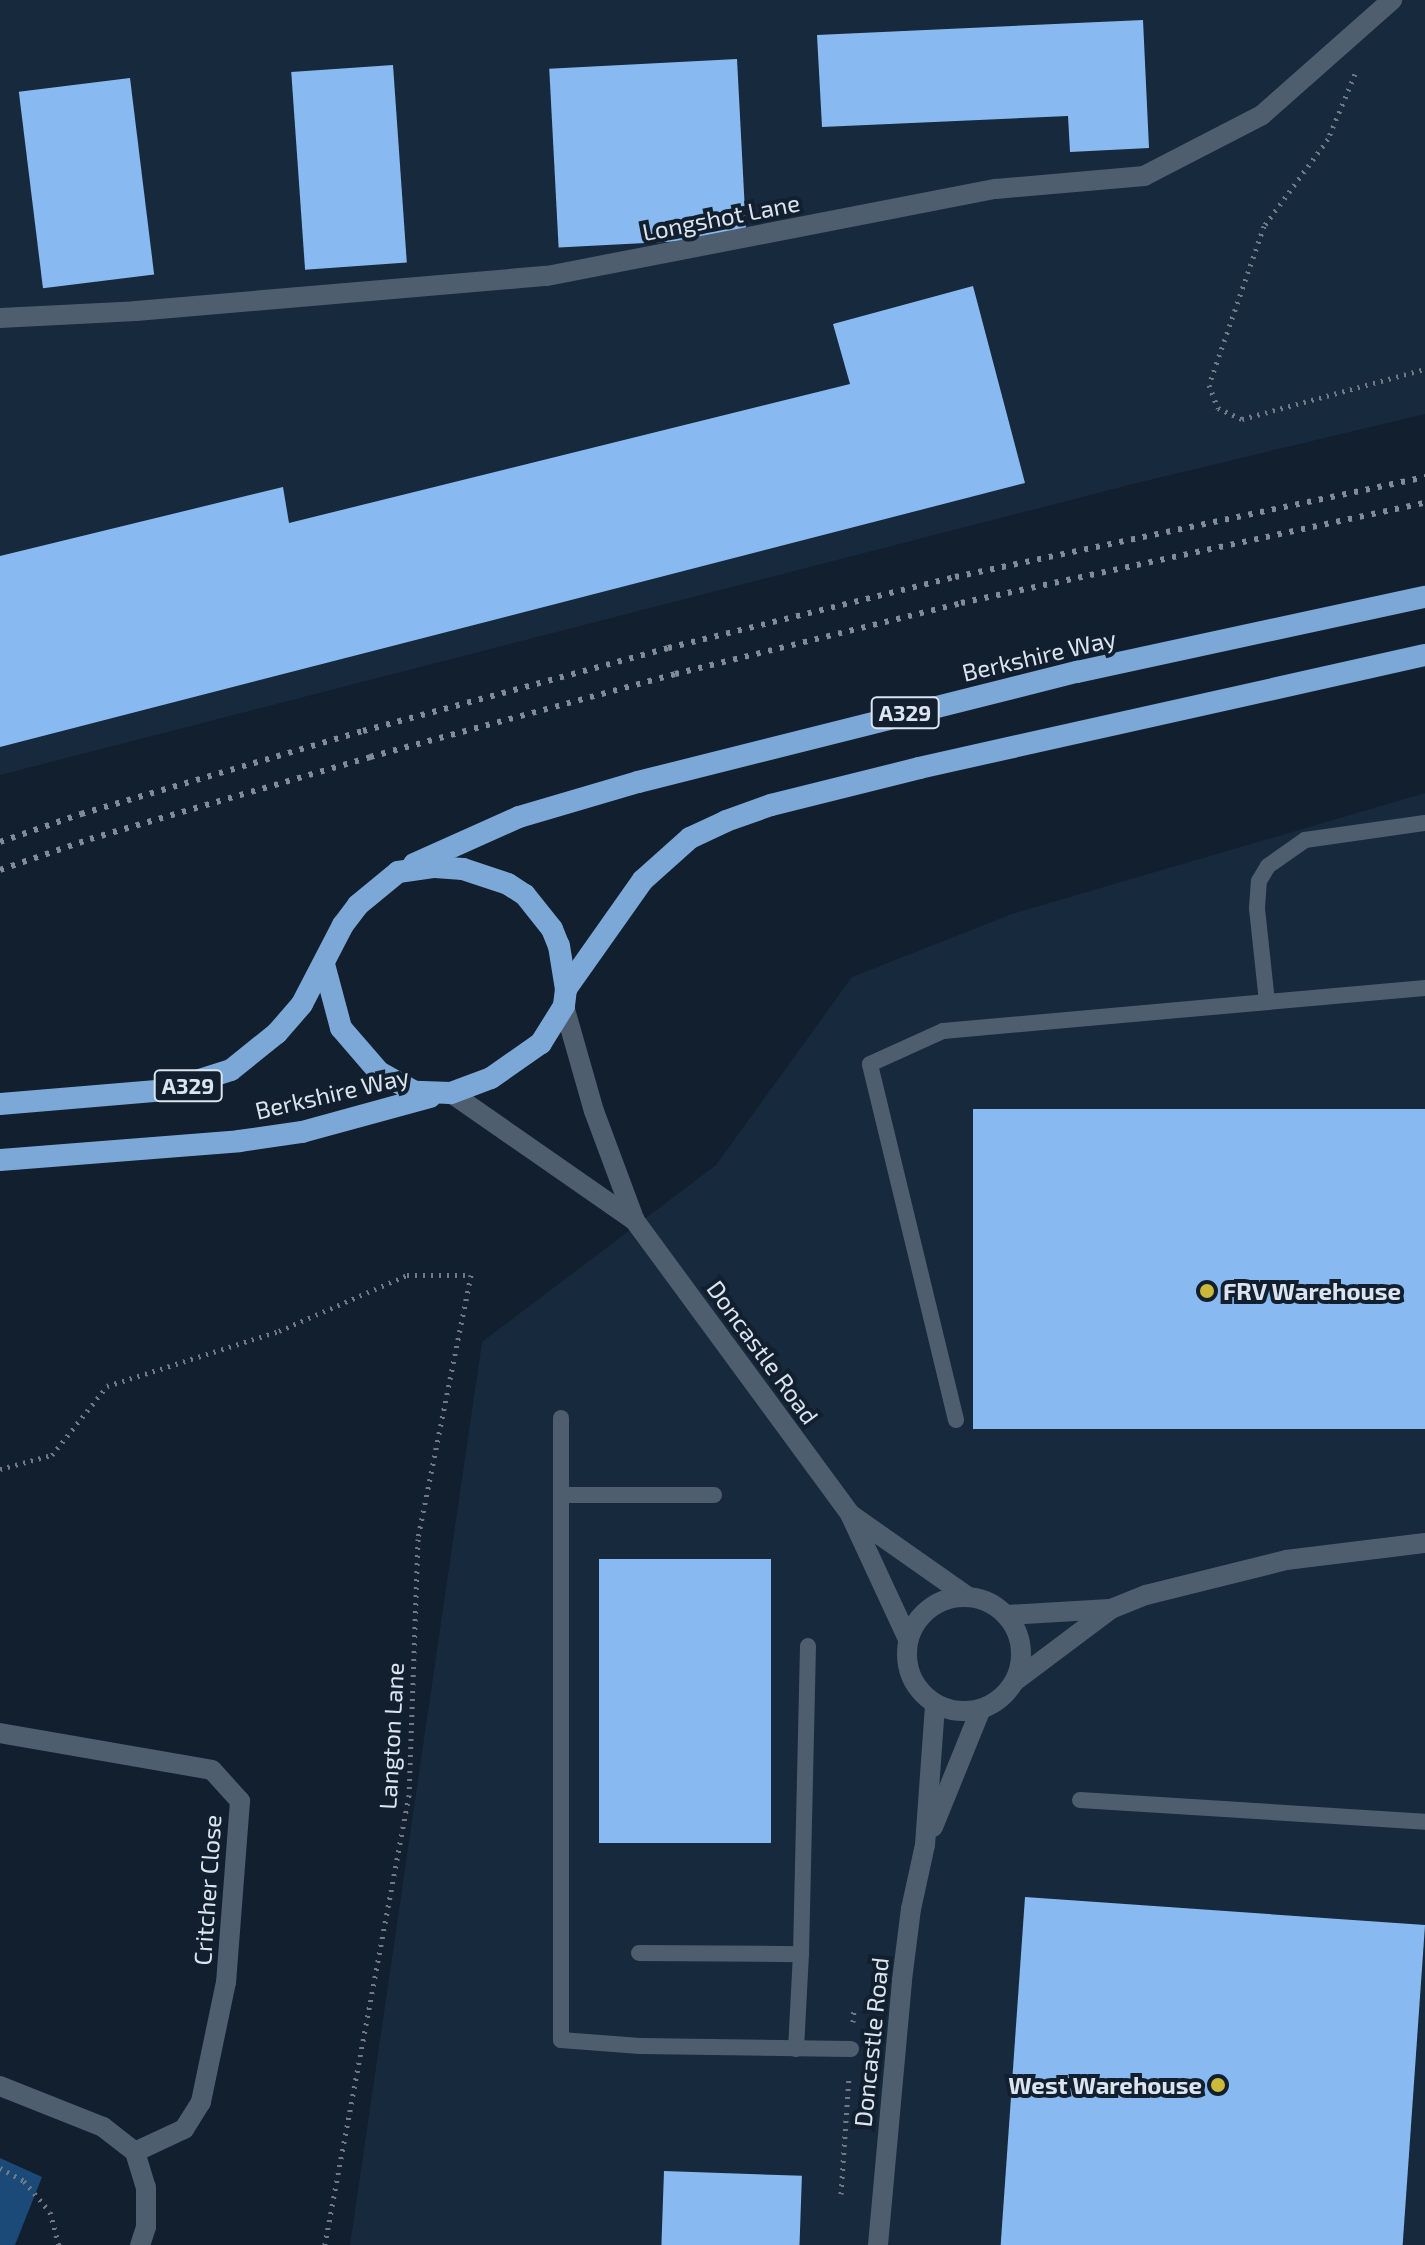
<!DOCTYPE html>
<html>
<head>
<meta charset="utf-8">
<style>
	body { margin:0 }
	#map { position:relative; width:1425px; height:2245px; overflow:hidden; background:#121f2e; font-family:"Exo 2",sans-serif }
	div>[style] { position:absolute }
	.built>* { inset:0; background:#17293c }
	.forest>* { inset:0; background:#1b4a79 }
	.building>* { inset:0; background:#88baf1; transform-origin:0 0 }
	.path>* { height:5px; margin-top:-2.5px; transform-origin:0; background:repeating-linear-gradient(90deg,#6f7a87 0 2px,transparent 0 8px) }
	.service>* { height:16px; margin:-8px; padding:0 8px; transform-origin:8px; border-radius:8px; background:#4e5e6f }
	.minor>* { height:20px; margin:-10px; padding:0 10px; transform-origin:10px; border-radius:10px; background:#4e5e6f }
	.tertiary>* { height:20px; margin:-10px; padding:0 10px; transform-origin:10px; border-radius:10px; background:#4e5e6f }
	.tertiary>.ring { margin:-10px; padding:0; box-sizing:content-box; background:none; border:20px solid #4e5e6f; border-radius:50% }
	.trunk>* { height:22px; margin:-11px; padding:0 11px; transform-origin:11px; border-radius:11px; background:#7ca8d7 }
	.rail>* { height:6px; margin-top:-3px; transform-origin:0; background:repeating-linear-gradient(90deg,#818c99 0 4px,transparent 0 12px) }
	.dots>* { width:22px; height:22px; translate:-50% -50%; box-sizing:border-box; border:4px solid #121f2e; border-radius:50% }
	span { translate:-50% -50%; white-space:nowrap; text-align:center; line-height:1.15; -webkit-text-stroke:8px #121f2e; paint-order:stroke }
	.shield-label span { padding:2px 6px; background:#121f2e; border:2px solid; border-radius:6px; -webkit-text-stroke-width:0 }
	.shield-label { font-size:22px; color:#dce5ef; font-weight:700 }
	.street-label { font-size:24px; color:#dce5ef }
	.poi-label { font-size:24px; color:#dce5ef; font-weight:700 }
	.left { translate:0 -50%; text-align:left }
	.right { translate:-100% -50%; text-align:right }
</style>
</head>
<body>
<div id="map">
	<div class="built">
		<div style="clip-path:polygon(0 0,1425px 0,1425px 414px,1141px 482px,0 775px)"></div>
		<div style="clip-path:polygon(1425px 793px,1425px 2245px,350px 2245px,482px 1342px,716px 1165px,852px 977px,1012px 914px)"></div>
	</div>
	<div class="forest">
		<div style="clip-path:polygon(0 2158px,42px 2177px,15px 2245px,0 2245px)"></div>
	</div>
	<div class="building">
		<div style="clip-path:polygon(1143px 20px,1149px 148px,1070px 152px,1068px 116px,822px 127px,817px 35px)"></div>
		<div style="left:737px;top:59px;width:179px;height:188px;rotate:87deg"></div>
		<div style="left:393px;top:65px;width:198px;height:102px;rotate:86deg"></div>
		<div style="left:130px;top:78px;width:198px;height:112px;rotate:83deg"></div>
		<div style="clip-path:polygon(973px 286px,1025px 483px,0 747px,0 556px,283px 487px,289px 523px,850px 384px,833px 324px)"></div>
		<div style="left:1425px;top:1109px;width:320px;height:452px;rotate:90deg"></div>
		<div style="left:599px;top:1559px;width:172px;height:284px"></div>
		<div style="left:1025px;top:1897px;width:401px;height:349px;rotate:4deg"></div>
		<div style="left:664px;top:2171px;width:138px;height:74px;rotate:2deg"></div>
	</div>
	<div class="path">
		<div style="left:1355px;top:74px;width:70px;rotate:112.6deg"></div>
		<div style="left:1328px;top:139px;width:108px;rotate:126.3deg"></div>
		<div style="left:1264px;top:226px;width:168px;rotate:109.1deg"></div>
		<div style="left:1209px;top:385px;width:25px;rotate:69deg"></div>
		<div style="left:1218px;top:408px;width:26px;rotate:25deg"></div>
		<div style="left:1242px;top:419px;width:190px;rotate:-15.3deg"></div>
		<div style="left:0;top:1469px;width:54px;rotate:-15.1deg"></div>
		<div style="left:52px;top:1455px;width:88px;rotate:-51.4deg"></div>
		<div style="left:107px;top:1386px;width:181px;rotate:-17.7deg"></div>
		<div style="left:279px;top:1331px;width:140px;rotate:-23.6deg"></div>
		<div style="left:407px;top:1275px;width:64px"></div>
		<div style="left:471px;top:1275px;width:269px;rotate:101.4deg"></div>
		<div style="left:418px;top:1539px;width:256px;rotate:92deg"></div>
		<div style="left:409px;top:1795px;width:458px;rotate:100.6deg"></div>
		<div style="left:853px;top:2022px;width:13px;rotate:-86deg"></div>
		<div style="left:0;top:2168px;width:27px;rotate:28deg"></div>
		<div style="left:24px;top:2181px;width:40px;rotate:50deg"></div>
		<div style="left:50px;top:2212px;width:34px;rotate:75deg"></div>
		<div style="left:841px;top:2194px;width:118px;rotate:-86.1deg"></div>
	</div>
	<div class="service">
		<div style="left:1267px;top:1002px;width:95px;rotate:-96.1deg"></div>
		<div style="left:1257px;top:908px;width:27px;rotate:-86deg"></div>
		<div style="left:1259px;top:881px;width:17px;rotate:-59deg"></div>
		<div style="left:1268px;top:866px;width:45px;rotate:-35.1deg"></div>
		<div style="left:1305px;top:840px;width:121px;rotate:-8.1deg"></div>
		<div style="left:561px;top:1418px;width:622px;rotate:90deg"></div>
		<div style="left:561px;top:2040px;width:79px;rotate:4.3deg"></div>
		<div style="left:640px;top:2046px;width:211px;rotate:0.8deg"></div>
		<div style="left:956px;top:1420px;width:366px;rotate:-103.6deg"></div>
		<div style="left:870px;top:1064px;width:80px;rotate:-24.3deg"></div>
		<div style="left:943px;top:1031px;width:484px;rotate:-5.1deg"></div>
		<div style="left:561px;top:1495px;width:153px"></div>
		<div style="left:1080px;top:1800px;width:346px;rotate:3.6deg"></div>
		<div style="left:639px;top:1953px;width:162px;rotate:0.4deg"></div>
		<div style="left:801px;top:1954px;width:308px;rotate:-88.7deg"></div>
		<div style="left:796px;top:2049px;width:95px;rotate:-87deg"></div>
	</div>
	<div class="minor">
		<div style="left:0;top:318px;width:136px;rotate:-2.9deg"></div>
		<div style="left:136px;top:311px;width:412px;rotate:-4.9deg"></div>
		<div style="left:547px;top:276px;width:457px;rotate:-11deg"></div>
		<div style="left:996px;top:189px;width:149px;rotate:-5deg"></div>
		<div style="left:1144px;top:176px;width:133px;rotate:-27.3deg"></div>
		<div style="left:1262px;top:115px;width:174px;rotate:-41.5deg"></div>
		<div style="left:1007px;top:1615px;width:103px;rotate:-3.3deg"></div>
		<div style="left:1015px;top:1681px;width:120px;rotate:-36.9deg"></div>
		<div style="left:1111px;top:1609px;width:38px;rotate:-22deg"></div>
		<div style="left:1146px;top:1595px;width:144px;rotate:-14deg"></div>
		<div style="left:1286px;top:1560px;width:140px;rotate:-7deg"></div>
		<div style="left:0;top:1733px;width:215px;rotate:9.9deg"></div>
		<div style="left:212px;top:1770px;width:42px;rotate:47.9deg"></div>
		<div style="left:240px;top:1801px;width:182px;rotate:94.4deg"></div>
		<div style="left:226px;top:1982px;width:123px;rotate:101.8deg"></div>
		<div style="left:201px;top:2102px;width:32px;rotate:122deg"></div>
		<div style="left:184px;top:2129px;width:54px;rotate:154.9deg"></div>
		<div style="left:0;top:2086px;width:111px;rotate:21.7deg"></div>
		<div style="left:103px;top:2127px;width:41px;rotate:38deg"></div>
		<div style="left:135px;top:2152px;width:37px;rotate:73deg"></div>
		<div style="left:146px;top:2187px;width:40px;rotate:90deg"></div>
		<div style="left:146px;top:2227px;width:19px;rotate:108deg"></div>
	</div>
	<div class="tertiary">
		<div style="left:564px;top:1006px;width:109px;rotate:74.1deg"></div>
		<div style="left:594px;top:1111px;width:117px;rotate:69.6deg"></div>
		<div style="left:635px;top:1221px;width:363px;rotate:53.7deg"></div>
		<div style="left:850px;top:1514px;width:138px;rotate:65.1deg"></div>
		<div style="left:451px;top:1093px;width:224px;rotate:34.8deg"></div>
		<div style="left:850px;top:1514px;width:144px;rotate:35.1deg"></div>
		<div class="ring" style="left:907px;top:1597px;width:94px;height:94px"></div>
		<div style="left:933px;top:1827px;width:127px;rotate:-67.9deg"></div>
		<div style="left:878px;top:2245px;width:266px;rotate:-84.8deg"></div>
		<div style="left:902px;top:1980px;width:72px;rotate:-82.8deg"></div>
		<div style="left:911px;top:1909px;width:66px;rotate:-77.7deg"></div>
		<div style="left:925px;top:1845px;width:141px;rotate:-85.9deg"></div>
	</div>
	<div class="trunk">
		<div style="left:414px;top:864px;width:115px;rotate:-24.1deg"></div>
		<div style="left:519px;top:817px;width:124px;rotate:-16.4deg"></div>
		<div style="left:638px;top:782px;width:453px;rotate:-14.1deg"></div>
		<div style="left:1077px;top:672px;width:356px;rotate:-12.2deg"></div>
		<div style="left:566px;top:989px;width:133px;rotate:-54.8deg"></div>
		<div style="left:643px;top:880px;width:63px;rotate:-41.8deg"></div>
		<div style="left:690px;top:838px;width:40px;rotate:-25deg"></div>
		<div style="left:726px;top:821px;width:48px;rotate:-19.6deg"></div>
		<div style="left:771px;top:805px;width:153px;rotate:-14deg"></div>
		<div style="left:919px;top:768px;width:518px;rotate:-12.59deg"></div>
		<div style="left:0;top:1104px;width:169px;rotate:-4.8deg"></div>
		<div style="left:168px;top:1090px;width:66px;rotate:-17.6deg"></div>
		<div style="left:231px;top:1070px;width:59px;rotate:-38.8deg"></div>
		<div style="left:277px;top:1033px;width:38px;rotate:-49deg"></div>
		<div style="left:302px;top:1004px;width:89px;rotate:-62.6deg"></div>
		<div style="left:343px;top:925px;width:25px;rotate:-53deg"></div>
		<div style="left:358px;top:905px;width:52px;rotate:-39.5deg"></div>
		<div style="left:398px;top:872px;width:37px;rotate:-8deg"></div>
		<div style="left:435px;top:867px;width:28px;rotate:4deg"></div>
		<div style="left:463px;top:869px;width:47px;rotate:18.4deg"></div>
		<div style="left:508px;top:884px;width:20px;rotate:33deg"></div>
		<div style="left:525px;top:895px;width:43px;rotate:51.5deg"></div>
		<div style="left:552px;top:929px;width:18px;rotate:68deg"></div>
		<div style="left:559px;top:946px;width:44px;rotate:80.8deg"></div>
		<div style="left:566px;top:989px;width:17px;rotate:97deg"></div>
		<div style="left:564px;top:1006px;width:44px;rotate:121.9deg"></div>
		<div style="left:541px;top:1043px;width:61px;rotate:145deg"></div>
		<div style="left:491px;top:1078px;width:43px;rotate:159.4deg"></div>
		<div style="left:451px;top:1093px;width:36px;rotate:-178deg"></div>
		<div style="left:415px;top:1092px;width:41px;rotate:-150.9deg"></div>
		<div style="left:379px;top:1072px;width:58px;rotate:-130.8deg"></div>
		<div style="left:341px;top:1028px;width:66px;rotate:-104.9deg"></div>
		<div style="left:0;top:1160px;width:240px;rotate:-4.5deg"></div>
		<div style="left:239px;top:1141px;width:64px;rotate:-8.1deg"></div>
		<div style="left:302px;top:1132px;width:133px;rotate:-15.3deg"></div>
	</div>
	<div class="rail">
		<div style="left:0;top:842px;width:86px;rotate:-19.1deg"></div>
		<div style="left:81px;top:814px;width:294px;rotate:-16.4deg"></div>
		<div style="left:363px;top:731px;width:316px;rotate:-15.2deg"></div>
		<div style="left:668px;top:648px;width:296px;rotate:-13.9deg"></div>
		<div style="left:955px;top:577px;width:481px;rotate:-12deg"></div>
		<div style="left:0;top:870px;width:95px;rotate:-19deg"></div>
		<div style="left:90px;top:839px;width:292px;rotate:-16.3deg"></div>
		<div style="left:370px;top:757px;width:316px;rotate:-15.2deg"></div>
		<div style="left:675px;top:674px;width:295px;rotate:-13.9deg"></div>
		<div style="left:961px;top:603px;width:475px;rotate:-12.2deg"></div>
	</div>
	<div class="dots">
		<div style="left:1207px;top:1291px;background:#cbba39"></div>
		<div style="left:1218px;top:2085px;background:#cbba39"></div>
	</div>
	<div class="shield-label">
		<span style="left:905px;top:713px">A329</span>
		<span style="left:188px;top:1086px">A329</span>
	</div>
	<div class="street-label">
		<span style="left:721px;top:217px;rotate:-11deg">Longshot Lane</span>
		<span style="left:1039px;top:655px;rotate:-13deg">Berkshire Way</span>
		<span style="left:332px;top:1093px;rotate:-13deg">Berkshire Way</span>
		<span style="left:763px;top:1352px;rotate:54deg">Doncastle Road</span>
		<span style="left:391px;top:1736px;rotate:-87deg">Langton Lane</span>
		<span style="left:207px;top:1890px;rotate:-86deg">Critcher Close</span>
		<span style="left:871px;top:2042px;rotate:-84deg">Doncastle Road</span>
	</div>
	<div class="poi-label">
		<span class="left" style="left:1223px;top:1291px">FRV Warehouse</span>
		<span class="right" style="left:1202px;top:2085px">West Warehouse</span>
	</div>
</div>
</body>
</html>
